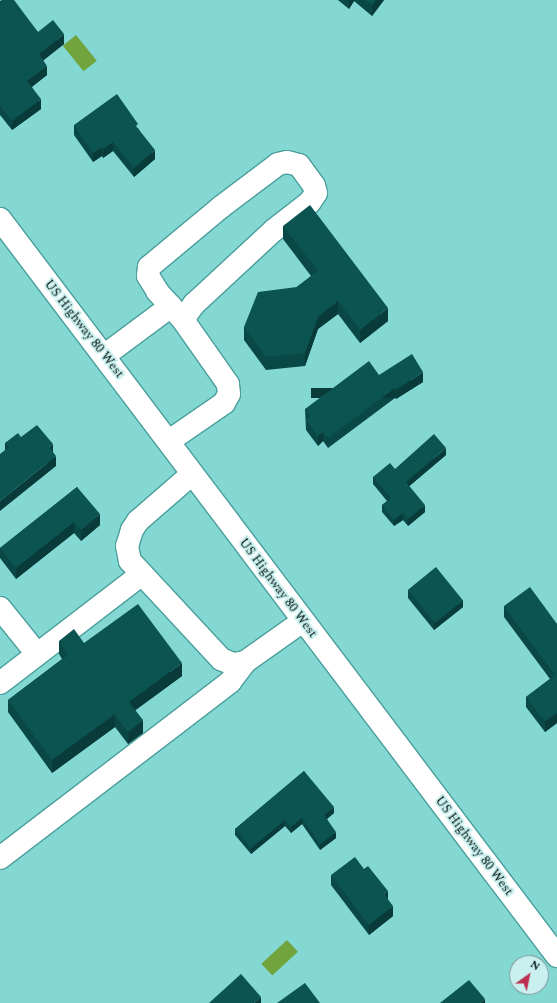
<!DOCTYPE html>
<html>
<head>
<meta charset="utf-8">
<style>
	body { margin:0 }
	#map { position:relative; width:557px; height:1003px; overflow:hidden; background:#84d8d4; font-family:Spectral,serif }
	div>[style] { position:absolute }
	.water>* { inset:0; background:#71a43d; transform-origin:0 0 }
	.roads { filter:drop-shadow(1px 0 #4b9f9c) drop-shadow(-1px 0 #4b9f9c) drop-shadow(0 1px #4b9f9c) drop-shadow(0 -1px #4b9f9c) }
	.minor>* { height:22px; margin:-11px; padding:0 11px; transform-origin:11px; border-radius:11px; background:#fff }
	.major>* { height:22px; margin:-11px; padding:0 11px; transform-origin:11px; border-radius:11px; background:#fff }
	.wall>* { inset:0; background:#0a4847 }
	.shaded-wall>* { inset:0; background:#083b39; transform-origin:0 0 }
	.building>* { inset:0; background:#0c5452; transform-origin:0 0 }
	span { translate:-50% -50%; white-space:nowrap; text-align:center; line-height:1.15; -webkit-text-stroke:4px #c9f0ee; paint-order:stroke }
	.street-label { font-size:13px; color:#00100f }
	.north { position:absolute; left:509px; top:955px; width:40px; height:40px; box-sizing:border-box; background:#c9f0ee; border:1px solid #799695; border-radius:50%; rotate:33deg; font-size:11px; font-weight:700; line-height:16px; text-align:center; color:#00100f }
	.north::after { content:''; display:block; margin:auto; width:14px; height:18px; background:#bd2d51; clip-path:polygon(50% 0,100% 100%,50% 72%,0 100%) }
</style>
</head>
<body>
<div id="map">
	<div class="water">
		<div style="left:76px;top:35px;width:33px;height:17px;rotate:51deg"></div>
		<div style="left:287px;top:940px;width:16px;height:35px;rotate:47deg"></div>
	</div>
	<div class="roads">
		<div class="minor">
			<div style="left:105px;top:355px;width:82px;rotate:-36.6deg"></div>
			<div style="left:169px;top:441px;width:67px;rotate:-34.6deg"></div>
			<div style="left:224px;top:403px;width:10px;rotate:-61deg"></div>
			<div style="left:229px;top:394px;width:10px;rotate:-96deg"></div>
			<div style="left:228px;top:384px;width:78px;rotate:-125.1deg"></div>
			<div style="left:183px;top:320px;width:38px;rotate:-132deg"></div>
			<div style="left:158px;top:292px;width:19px;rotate:-122deg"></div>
			<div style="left:148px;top:276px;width:9px;rotate:-84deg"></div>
			<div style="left:149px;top:267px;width:94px;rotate:-39.8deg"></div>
			<div style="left:221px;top:207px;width:71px;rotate:-37deg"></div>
			<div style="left:278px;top:164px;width:9px;rotate:-13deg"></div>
			<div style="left:287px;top:162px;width:12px;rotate:14deg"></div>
			<div style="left:299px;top:165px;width:26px;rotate:54deg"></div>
			<div style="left:314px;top:186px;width:7px;rotate:74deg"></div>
			<div style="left:316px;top:193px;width:11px;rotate:124deg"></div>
			<div style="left:310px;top:202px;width:46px;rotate:142.1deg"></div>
			<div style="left:274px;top:230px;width:109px;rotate:137.2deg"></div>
			<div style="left:194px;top:304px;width:19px;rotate:125deg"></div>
			<div style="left:192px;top:474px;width:72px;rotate:139deg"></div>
			<div style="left:138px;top:521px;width:11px;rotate:124deg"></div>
			<div style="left:132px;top:530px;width:17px;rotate:107deg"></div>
			<div style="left:127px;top:546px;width:15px;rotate:79deg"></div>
			<div style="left:130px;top:561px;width:134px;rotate:47.1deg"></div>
			<div style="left:221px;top:659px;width:13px;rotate:23deg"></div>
			<div style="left:233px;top:664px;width:12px;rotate:-9deg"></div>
			<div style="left:245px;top:662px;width:71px;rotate:-35.3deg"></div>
			<div style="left:0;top:608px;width:59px;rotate:51.2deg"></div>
			<div style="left:0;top:683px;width:179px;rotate:-37.5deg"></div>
			<div style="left:0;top:858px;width:290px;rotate:-37.4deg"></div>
			<div style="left:230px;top:682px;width:25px;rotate:-53deg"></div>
		</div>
		<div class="major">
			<div style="left:0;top:219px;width:924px;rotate:52.92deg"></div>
		</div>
	</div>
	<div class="wall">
		<div style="clip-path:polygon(338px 0,384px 0,372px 16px,354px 1px,349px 9px)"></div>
		<div style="clip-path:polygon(0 1px,38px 32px,64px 44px,43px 60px,47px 75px,32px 87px,41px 109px,12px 130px,0 115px)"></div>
		<div style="clip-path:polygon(74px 125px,138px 128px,155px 159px,134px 177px,113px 151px,103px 158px,102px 156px,93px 162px,74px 135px)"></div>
		<div style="clip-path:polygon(283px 226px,388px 321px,360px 343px,338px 314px,318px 329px,305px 366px,266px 370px,244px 340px,244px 327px,311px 276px,283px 239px)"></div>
		<div style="clip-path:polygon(379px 375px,423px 382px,396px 399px,395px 398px,328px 448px,323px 441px,318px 446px,306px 430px,305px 409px)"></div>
		<div style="clip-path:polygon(21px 437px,53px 452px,56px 466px,5px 450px,5px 443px)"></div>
		<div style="clip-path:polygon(446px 455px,409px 486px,425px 512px,408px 526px,403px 520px,394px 526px,382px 512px,382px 505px,387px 501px,373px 484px,373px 477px,395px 469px)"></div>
		<div style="clip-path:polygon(77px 487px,100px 525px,81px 541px,74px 533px,16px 579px,0 558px,0 548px)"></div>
		<div style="clip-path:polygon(408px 590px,463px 607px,434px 630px,408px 598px)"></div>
		<div style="clip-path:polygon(504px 606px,557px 624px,557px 723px,545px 732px,526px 707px,526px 697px,550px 679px,504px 617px)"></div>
		<div style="clip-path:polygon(59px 641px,84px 643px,182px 676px,135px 710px,143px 733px,128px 744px,115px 727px,52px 773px,8px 712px,8px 700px,62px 659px,59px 654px)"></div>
		<div style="clip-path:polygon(304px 771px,334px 813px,327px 819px,336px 838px,320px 850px,302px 824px,291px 833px,285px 826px,251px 854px,235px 835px,235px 829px)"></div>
		<div style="clip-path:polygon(331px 875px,388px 900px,393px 916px,369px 935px,331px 885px)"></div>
	</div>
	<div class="shaded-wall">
		<div style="clip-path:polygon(349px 0,354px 0,354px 1px,349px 9px)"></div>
		<div style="clip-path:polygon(376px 0,384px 0,372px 16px,372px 5px)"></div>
		<div style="clip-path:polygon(64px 34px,64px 44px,39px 64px,39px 54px)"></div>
		<div style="clip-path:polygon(47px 66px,47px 75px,27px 90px,27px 81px)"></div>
		<div style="clip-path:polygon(41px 99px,41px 109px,12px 130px,12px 121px)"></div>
		<div style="clip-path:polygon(113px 142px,113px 151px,103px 158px,103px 149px)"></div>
		<div style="clip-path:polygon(102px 147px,102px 156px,93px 162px,93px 153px)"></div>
		<div style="clip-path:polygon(155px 150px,155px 159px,134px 177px,134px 168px)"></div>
		<div style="clip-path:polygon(338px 301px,338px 314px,318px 329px,305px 366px,305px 353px,318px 317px)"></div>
		<div style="clip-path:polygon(388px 308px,388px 321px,360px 343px,360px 330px)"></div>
		<div style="clip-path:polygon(423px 372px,423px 382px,396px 399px,396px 390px)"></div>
		<div style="left:395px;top:388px;width:10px;height:84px;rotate:90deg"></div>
		<div style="clip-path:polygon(323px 432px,323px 441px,318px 446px,318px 436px)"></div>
		<div style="clip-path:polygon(53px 444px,53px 454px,49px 447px)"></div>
		<div style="clip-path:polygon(446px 448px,446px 455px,406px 489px,406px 482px)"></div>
		<div style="clip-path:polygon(56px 456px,56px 466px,0 511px,0 501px)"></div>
		<div style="clip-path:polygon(425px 505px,425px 512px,408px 526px,408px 519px)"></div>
		<div style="clip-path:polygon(403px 513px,403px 520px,394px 526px,394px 520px)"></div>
		<div style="clip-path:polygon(100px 514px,100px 525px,81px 541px,81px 530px)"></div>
		<div style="clip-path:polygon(74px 522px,74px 533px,16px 579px,16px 568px)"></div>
		<div style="clip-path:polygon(463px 600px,463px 607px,434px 630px,434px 623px)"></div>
		<div style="clip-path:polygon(182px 663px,182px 676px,129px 715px,129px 702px)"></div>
		<div style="clip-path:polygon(557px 713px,557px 723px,545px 732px,545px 721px)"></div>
		<div style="clip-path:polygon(115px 714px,115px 727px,52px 773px,52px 760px)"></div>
		<div style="clip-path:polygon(143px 720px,143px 733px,128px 744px,128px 732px)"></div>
		<div style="clip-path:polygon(334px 807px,334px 813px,324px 821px,324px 815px)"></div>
		<div style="clip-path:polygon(302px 818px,302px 824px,291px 833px,291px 827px)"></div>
		<div style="clip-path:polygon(285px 820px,285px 826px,251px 854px,251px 848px)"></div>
		<div style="clip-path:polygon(336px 832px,336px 838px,320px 850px,320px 844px)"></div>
		<div style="clip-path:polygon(388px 891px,388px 901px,384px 894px)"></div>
		<div style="clip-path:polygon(393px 906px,393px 916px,369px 935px,369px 925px)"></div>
		<div style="clip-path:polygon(261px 997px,261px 1003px,254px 1003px)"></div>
		<div style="clip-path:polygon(485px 999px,485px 1003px,480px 1003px)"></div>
	</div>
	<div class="building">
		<div style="clip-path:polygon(2px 0,14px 0,38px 32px,53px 20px,64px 34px,39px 54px,47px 66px,27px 81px,41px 99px,12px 121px,0 105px,0 1px)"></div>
		<div style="clip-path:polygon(365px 0,376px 0,372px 5px)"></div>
		<div style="clip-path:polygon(117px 94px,138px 124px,136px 126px,155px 150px,134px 168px,113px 142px,103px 149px,102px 147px,93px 153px,74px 125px)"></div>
		<div style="clip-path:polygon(310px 205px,388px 308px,360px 330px,338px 301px,318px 317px,305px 353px,266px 357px,244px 327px,258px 292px,297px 287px,318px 271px,283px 226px)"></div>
		<div style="clip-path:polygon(412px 354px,423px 372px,396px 390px,395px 388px,328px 438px,323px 432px,318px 436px,306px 420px,310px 416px,305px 409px,369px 361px,379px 375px)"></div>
		<div style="clip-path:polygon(37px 425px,53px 444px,49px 447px,56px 456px,0 501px,0 454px,9px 447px,5px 443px,18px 433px,21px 437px)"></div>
		<div style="clip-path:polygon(434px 434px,446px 448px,406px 482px,425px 505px,408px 519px,403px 513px,394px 520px,382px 505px,391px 498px,373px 477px,390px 463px,395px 469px)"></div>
		<div style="clip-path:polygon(77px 487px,100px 514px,81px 530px,74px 522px,16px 568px,0 548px)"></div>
		<div style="left:436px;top:567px;width:43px;height:36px;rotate:51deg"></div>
		<div style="clip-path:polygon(530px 587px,557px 624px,557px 713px,545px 721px,526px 697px,555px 675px,504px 606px)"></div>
		<div style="clip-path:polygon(138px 604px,182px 663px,129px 702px,143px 720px,128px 732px,115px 714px,52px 760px,8px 700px,68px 655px,59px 641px,74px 629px,84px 643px)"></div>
		<div style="clip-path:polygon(304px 771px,334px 807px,324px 815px,336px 832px,320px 844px,302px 818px,291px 827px,285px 820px,251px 848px,235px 829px)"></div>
		<div style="clip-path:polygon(355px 857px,364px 869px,368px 866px,388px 891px,384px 894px,393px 906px,369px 925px,331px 875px)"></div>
		<div style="clip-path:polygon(241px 974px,261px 997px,254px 1003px,209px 1003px)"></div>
		<div style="clip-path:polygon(469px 980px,485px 999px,480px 1003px,440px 1003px)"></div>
		<div style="clip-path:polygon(305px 983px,320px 1003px,277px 1003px)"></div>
	</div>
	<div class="street-label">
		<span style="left:84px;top:329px;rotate:52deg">US Highway 80 West</span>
		<span style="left:278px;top:588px;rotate:53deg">US Highway 80 West</span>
		<span style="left:474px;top:846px;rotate:53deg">US Highway 80 West</span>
	</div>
	<div class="north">N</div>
</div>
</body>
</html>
